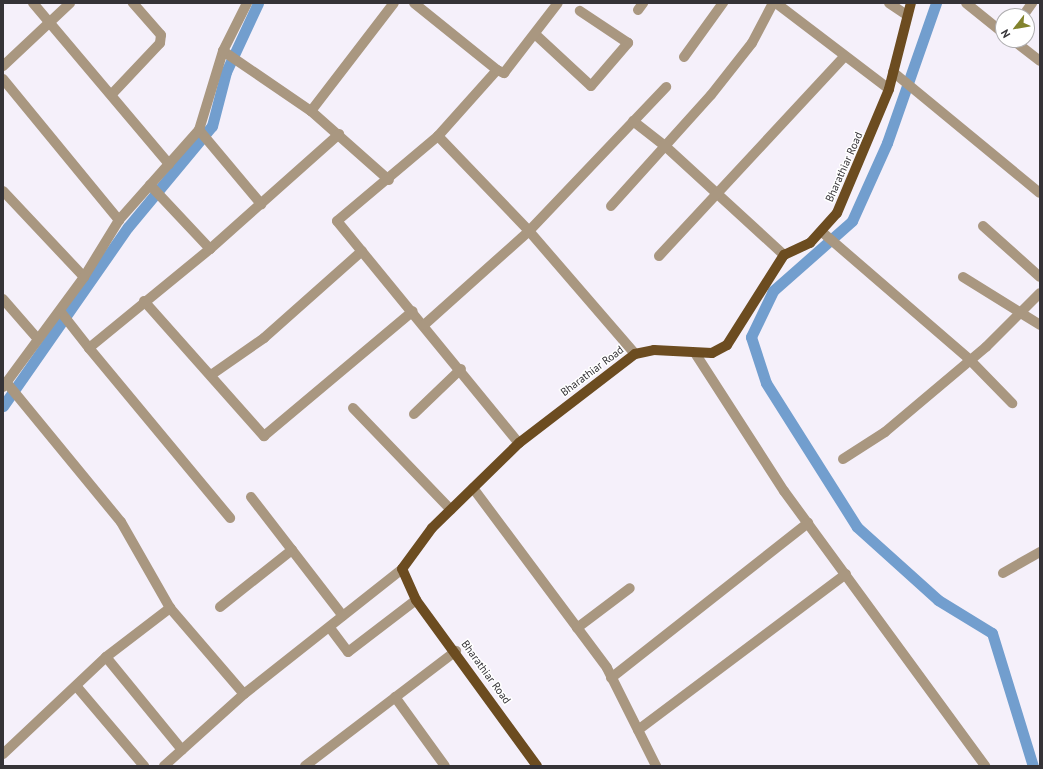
<!DOCTYPE html>
<html>
<head>
<meta charset="utf-8">
<style>
	body { margin:0 }
	#map { position:relative; width:1043px; height:769px; overflow:hidden; background:#f5f0fa; font-family:"PT Sans",sans-serif }
	div>[style] { position:absolute }
	.canal>* { height:11px; margin:-5.5px; padding:0 5.5px; transform-origin:5.5px; border-radius:5.5px; background:#729ece }
	.minor>* { height:10px; margin:-5px; padding:0 5px; transform-origin:5px; border-radius:5px; background:#a99780 }
	.major>* { height:10px; margin:-5px; padding:0 5px; transform-origin:5px; border-radius:5px; background:#6c4c20 }
	span { translate:-50% -50%; white-space:nowrap; text-align:center; line-height:1.15; -webkit-text-stroke:3px #fff; paint-order:stroke }
	.street-label { font-size:11px; color:#353337 }
	.frame { position:absolute; inset:0; border:4px solid #353337; pointer-events:none }
	.north { position:absolute; left:995px; top:8px; width:40px; height:40px; box-sizing:border-box; background:#fff; border:1px solid #aeadaf; border-radius:50%; rotate:239deg; font-size:11px; font-weight:700; line-height:16px; text-align:center; color:#353337 }
	.north::after { content:''; display:block; margin:auto; width:14px; height:18px; background:#82832d; clip-path:polygon(50% 0,100% 100%,50% 72%,0 100%) }
</style>
</head>
<body>
<div id="map">
	<div class="canal">
		<div style="left:936px;top:3px;width:148px;rotate:109.3deg"></div>
		<div style="left:887px;top:143px;width:85px;rotate:114.2deg"></div>
		<div style="left:852px;top:221px;width:106px;rotate:138.5deg"></div>
		<div style="left:773px;top:291px;width:51px;rotate:115.6deg"></div>
		<div style="left:751px;top:337px;width:48px;rotate:71.9deg"></div>
		<div style="left:766px;top:383px;width:170px;rotate:57.7deg"></div>
		<div style="left:857px;top:527px;width:109px;rotate:42deg"></div>
		<div style="left:938px;top:600px;width:63px;rotate:31.4deg"></div>
		<div style="left:992px;top:633px;width:139px;rotate:72.9deg"></div>
		<div style="left:3px;top:406px;width:218px;rotate:-55.1deg"></div>
		<div style="left:128px;top:227px;width:131px;rotate:-50.3deg"></div>
		<div style="left:212px;top:126px;width:56px;rotate:-75.5deg"></div>
		<div style="left:226px;top:72px;width:76px;rotate:-65.1deg"></div>
	</div>
	<div class="minor">
		<div style="left:33px;top:3px;width:211px;rotate:49.8deg"></div>
		<div style="left:414px;top:3px;width:107px;rotate:38.9deg"></div>
		<div style="left:497px;top:70px;width:89px;rotate:131.8deg"></div>
		<div style="left:438px;top:136px;width:132px;rotate:46.2deg"></div>
		<div style="left:529px;top:231px;width:162px;rotate:49.2deg"></div>
		<div style="left:776px;top:3px;width:142px;rotate:37.3deg"></div>
		<div style="left:889px;top:3px;width:22px;rotate:34deg"></div>
		<div style="left:966px;top:3px;width:48px;rotate:39deg"></div>
		<div style="left:638px;top:10px;width:9px;rotate:-54deg"></div>
		<div style="left:1023px;top:16px;width:16px;rotate:-55deg"></div>
		<div style="left:536px;top:35px;width:75px;rotate:42.8deg"></div>
		<div style="left:591px;top:86px;width:57px;rotate:-49.3deg"></div>
		<div style="left:628px;top:43px;width:58px;rotate:-146.3deg"></div>
		<div style="left:1013px;top:40px;width:34px;rotate:38deg"></div>
		<div style="left:223px;top:51px;width:107px;rotate:34.3deg"></div>
		<div style="left:311px;top:111px;width:104px;rotate:41.5deg"></div>
		<div style="left:684px;top:57px;width:67px;rotate:-54.2deg"></div>
		<div style="left:3px;top:66px;width:92px;rotate:-43.2deg"></div>
		<div style="left:497px;top:70px;width:8px;rotate:23deg"></div>
		<div style="left:504px;top:73px;width:88px;rotate:-52.4deg"></div>
		<div style="left:893px;top:72px;width:190px;rotate:39.5deg"></div>
		<div style="left:3px;top:79px;width:183px;rotate:50.6deg"></div>
		<div style="left:112px;top:94px;width:70px;rotate:-46.7deg"></div>
		<div style="left:160px;top:43px;width:8px;rotate:-83deg"></div>
		<div style="left:161px;top:35px;width:43px;rotate:-131.2deg"></div>
		<div style="left:311px;top:111px;width:136px;rotate:-52.5deg"></div>
		<div style="left:633px;top:121px;width:39px;rotate:38deg"></div>
		<div style="left:664px;top:145px;width:163px;rotate:42.5deg"></div>
		<div style="left:199px;top:130px;width:97px;rotate:50deg"></div>
		<div style="left:438px;top:136px;width:132px;rotate:139.9deg"></div>
		<div style="left:337px;top:221px;width:287px;rotate:50.7deg"></div>
		<div style="left:150px;top:185px;width:88px;rotate:46.8deg"></div>
		<div style="left:3px;top:191px;width:118px;rotate:46.7deg"></div>
		<div style="left:611px;top:206px;width:149px;rotate:-48deg"></div>
		<div style="left:711px;top:95px;width:66px;rotate:-51.7deg"></div>
		<div style="left:752px;top:43px;width:45px;rotate:-62.3deg"></div>
		<div style="left:983px;top:226px;width:76px;rotate:41.8deg"></div>
		<div style="left:822px;top:232px;width:194px;rotate:40.8deg"></div>
		<div style="left:969px;top:359px;width:62px;rotate:45.7deg"></div>
		<div style="left:659px;top:256px;width:272px;rotate:-47.1deg"></div>
		<div style="left:963px;top:277px;width:91px;rotate:31.9deg"></div>
		<div style="left:3px;top:299px;width:52px;rotate:48.9deg"></div>
		<div style="left:144px;top:301px;width:181px;rotate:48.4deg"></div>
		<div style="left:264px;top:436px;width:194px;rotate:-40deg"></div>
		<div style="left:60px;top:311px;width:47px;rotate:51.9deg"></div>
		<div style="left:89px;top:348px;width:156px;rotate:-39.3deg"></div>
		<div style="left:210px;top:249px;width:173px;rotate:-41.7deg"></div>
		<div style="left:424px;top:325px;width:141px;rotate:-41.8deg"></div>
		<div style="left:529px;top:231px;width:199px;rotate:-46.4deg"></div>
		<div style="left:89px;top:348px;width:221px;rotate:50.3deg"></div>
		<div style="left:695px;top:353px;width:164px;rotate:57.2deg"></div>
		<div style="left:784px;top:491px;width:341px;rotate:53.8deg"></div>
		<div style="left:211px;top:375px;width:65px;rotate:-34.9deg"></div>
		<div style="left:264px;top:338px;width:131px;rotate:-41.6deg"></div>
		<div style="left:6px;top:382px;width:181px;rotate:50.6deg"></div>
		<div style="left:121px;top:522px;width:99px;rotate:60.3deg"></div>
		<div style="left:170px;top:608px;width:113px;rotate:49.3deg"></div>
		<div style="left:3px;top:387px;width:137px;rotate:-53.6deg"></div>
		<div style="left:84px;top:277px;width:67px;rotate:-58.4deg"></div>
		<div style="left:119px;top:220px;width:120px;rotate:-48.4deg"></div>
		<div style="left:199px;top:130px;width:83px;rotate:-73.1deg"></div>
		<div style="left:223px;top:51px;width:54px;rotate:-63.4deg"></div>
		<div style="left:353px;top:408px;width:141px;rotate:46.1deg"></div>
		<div style="left:414px;top:414px;width:65px;rotate:-43.8deg"></div>
		<div style="left:843px;top:459px;width:50px;rotate:-32.7deg"></div>
		<div style="left:885px;top:432px;width:132px;rotate:-40.1deg"></div>
		<div style="left:986px;top:347px;width:76px;rotate:-45deg"></div>
		<div style="left:473px;top:488px;width:224px;rotate:53.3deg"></div>
		<div style="left:607px;top:668px;width:110px;rotate:63.4deg"></div>
		<div style="left:251px;top:497px;width:150px;rotate:52.3deg"></div>
		<div style="left:1003px;top:573px;width:43px;rotate:-29.6deg"></div>
		<div style="left:220px;top:607px;width:92px;rotate:-38.4deg"></div>
		<div style="left:330px;top:628px;width:30px;rotate:53deg"></div>
		<div style="left:348px;top:652px;width:86px;rotate:-37.4deg"></div>
		<div style="left:577px;top:628px;width:66px;rotate:-37deg"></div>
		<div style="left:106px;top:657px;width:120px;rotate:50.7deg"></div>
		<div style="left:611px;top:678px;width:251px;rotate:-38.2deg"></div>
		<div style="left:77px;top:687px;width:104px;rotate:49.7deg"></div>
		<div style="left:395px;top:697px;width:85px;rotate:54.1deg"></div>
		<div style="left:638px;top:730px;width:260px;rotate:-36.9deg"></div>
		<div style="left:3px;top:754px;width:141px;rotate:-43.3deg"></div>
		<div style="left:106px;top:657px;width:81px;rotate:-37.4deg"></div>
		<div style="left:164px;top:766px;width:108px;rotate:-42deg"></div>
		<div style="left:244px;top:694px;width:201px;rotate:-38.3deg"></div>
		<div style="left:305px;top:766px;width:190px;rotate:-37.3deg"></div>
	</div>
	<div class="major">
		<div style="left:537px;top:766px;width:205px;rotate:-126.1deg"></div>
		<div style="left:416px;top:600px;width:34px;rotate:-114deg"></div>
		<div style="left:402px;top:569px;width:51px;rotate:-53.8deg"></div>
		<div style="left:432px;top:528px;width:122px;rotate:-44.3deg"></div>
		<div style="left:519px;top:443px;width:146px;rotate:-37.5deg"></div>
		<div style="left:635px;top:354px;width:19px;rotate:-12deg"></div>
		<div style="left:654px;top:350px;width:58px;rotate:3deg"></div>
		<div style="left:712px;top:353px;width:17px;rotate:-28deg"></div>
		<div style="left:727px;top:345px;width:107px;rotate:-57.7deg"></div>
		<div style="left:784px;top:255px;width:29px;rotate:-25deg"></div>
		<div style="left:810px;top:243px;width:40px;rotate:-48deg"></div>
		<div style="left:837px;top:213px;width:134px;rotate:-67.2deg"></div>
		<div style="left:889px;top:89px;width:89px;rotate:-75.7deg"></div>
	</div>
	<div class="street-label">
		<span style="left:844px;top:167px;rotate:-66deg">Bharathiar Road</span>
		<span style="left:592px;top:371px;rotate:-37deg">Bharathiar Road</span>
		<span style="left:486px;top:672px;rotate:54deg">Bharathiar Road</span>
	</div>
	<div class="frame"></div>
	<div class="north">N</div>
</div>
</body>
</html>
